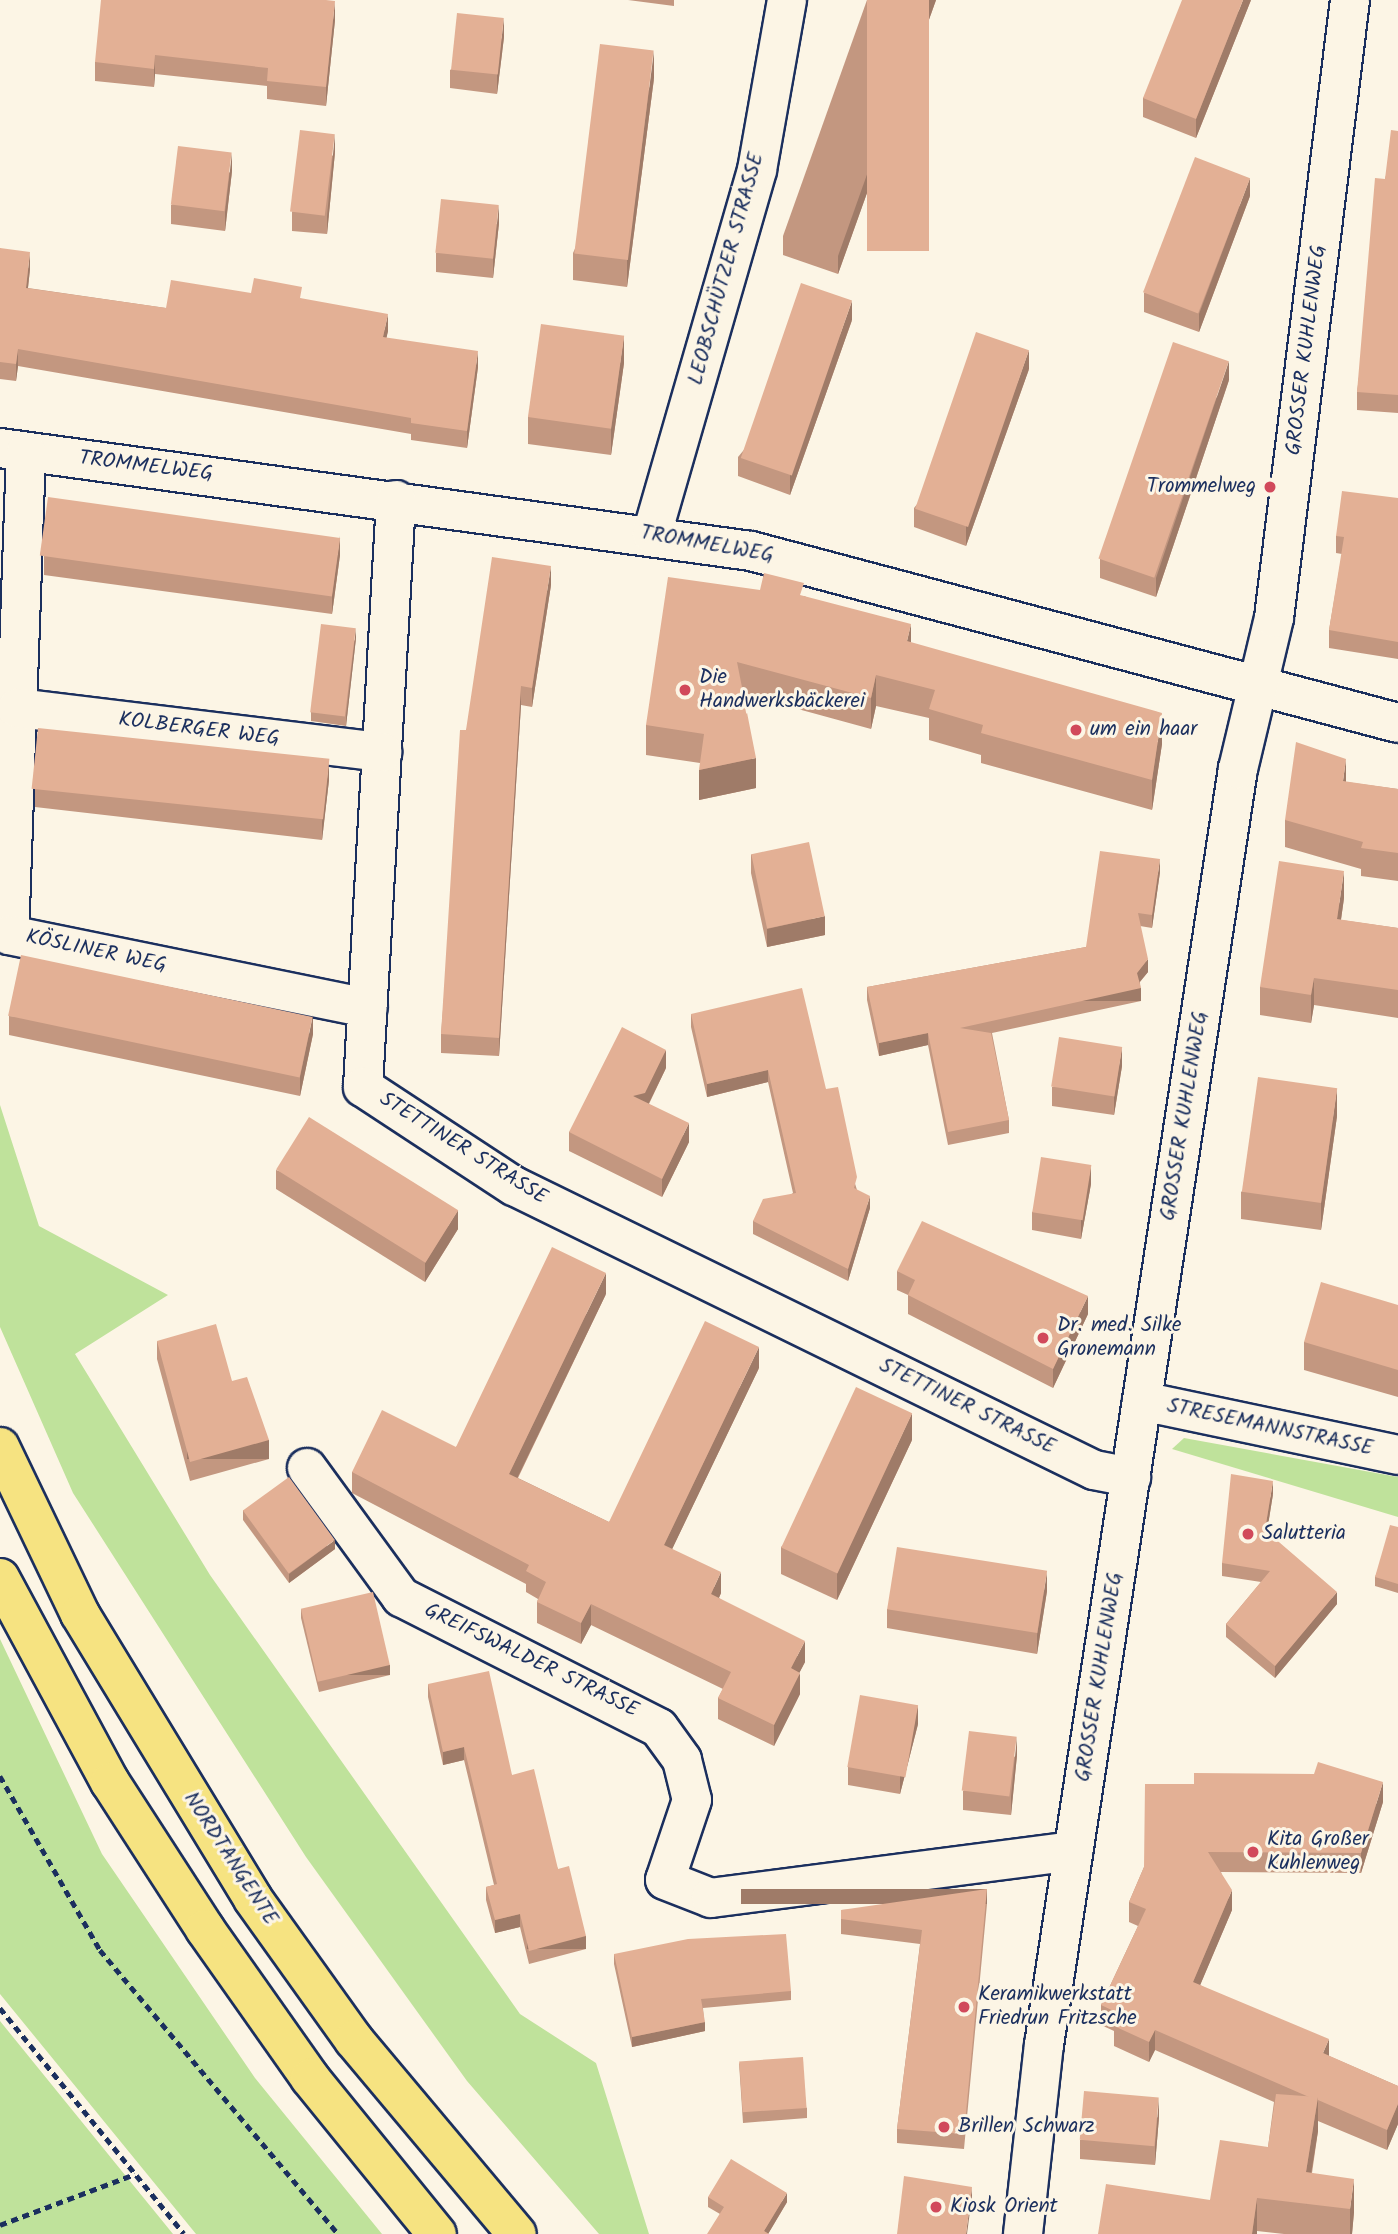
<!DOCTYPE html>
<html>
<head>
<meta charset="utf-8">
<style>
	body { margin:0 }
	#map { position:relative; width:1398px; height:2234px; overflow:hidden; background:#fcf5e5; font-family:Kalam,sans-serif }
	div>[style] { position:absolute }
	.green>* { inset:0; background:#bfe29b }
	.path>* { height:4.5px; margin-top:-2.25px; transform-origin:0; background:repeating-linear-gradient(90deg,#1b2f5e 0 7px,transparent 0 12px) }
	.roads { filter:drop-shadow(2px 0 #1b2f5e) drop-shadow(-2px 0 #1b2f5e) drop-shadow(0 2px #1b2f5e) drop-shadow(0 -2px #1b2f5e) }
	.minor>* { height:38px; margin:-19px; padding:0 19px; transform-origin:19px; border-radius:19px; background:#fcf5e5 }
	.highway>* { height:38px; margin:-19px; padding:0 19px; transform-origin:19px; border-radius:19px; background:#f6e381 }
	.wall>* { inset:0; background:#c39780 }
	.shaded-wall>* { inset:0; background:#9f7b68; transform-origin:0 0 }
	.building>* { inset:0; background:#e3b095; transform-origin:0 0 }
	.dots>* { width:19px; height:19px; translate:-50% -50%; box-sizing:border-box; border:4px solid #fcf5e5; border-radius:50% }
	span { translate:-50% -50%; white-space:nowrap; text-align:center; line-height:1.15; -webkit-text-stroke:6px #fcf5e5; paint-order:stroke }
	.street-label { font-size:21px; color:#1b2f5e }
	.poi-label { font-size:21px; color:#1b2f5e }
	.right { translate:-100% -50%; text-align:right }
	.left { translate:0 -50%; text-align:left }
</style>
</head>
<body>
<div id="map">
	<div class="green">
		<div style="clip-path:polygon(0 1105px,39px 1226px,168px 1295px,75px 1354px,210px 1575px,520px 2014px,596px 2063px,649px 2234px,599px 2234px,467px 2081px,306px 1857px,73px 1493px,0 1327px)"></div>
		<div style="clip-path:polygon(1184px 1438px,1398px 1477px,1398px 1517px,1172px 1449px)"></div>
		<div style="clip-path:polygon(0 1639px,102px 1854px,255px 2078px,382px 2234px,196px 2234px,0 1994px)"></div>
		<div style="clip-path:polygon(0 2021px,125px 2175px,173px 2234px,0 2234px)"></div>
	</div>
	<div class="path">
		<div style="left:0;top:1776px;width:201px;rotate:60.1deg"></div>
		<div style="left:100px;top:1950px;width:371px;rotate:50deg"></div>
		<div style="left:0;top:2008px;width:291px;rotate:50.8deg"></div>
		<div style="left:0;top:2225px;width:144px;rotate:-20.7deg"></div>
	</div>
	<div class="roads">
		<div class="minor">
			<div style="left:0;top:448px;width:758px;rotate:7.81deg"></div>
			<div style="left:751px;top:551px;width:669px;rotate:14.89deg"></div>
			<div style="left:26px;top:452px;width:483px;rotate:92deg"></div>
			<div style="left:9px;top:935px;width:366px;rotate:11.5deg"></div>
			<div style="left:396px;top:500px;width:588px;rotate:93.22deg"></div>
			<div style="left:363px;top:1087px;width:181px;rotate:33.3deg"></div>
			<div style="left:514px;top:1186px;width:646px;rotate:26.09deg"></div>
			<div style="left:1094px;top:1470px;width:38px;rotate:11deg"></div>
			<div style="left:652px;top:534px;width:379px;rotate:-73.9deg"></div>
			<div style="left:757px;top:170px;width:173px;rotate:-80deg"></div>
			<div style="left:17px;top:708px;width:368px;rotate:6.9deg"></div>
			<div style="left:1142px;top:1401px;width:262px;rotate:11.9deg"></div>
			<div style="left:307px;top:1468px;width:160px;rotate:53.9deg"></div>
			<div style="left:401px;top:1597px;width:289px;rotate:26.9deg"></div>
			<div style="left:659px;top:1728px;width:39px;rotate:54deg"></div>
			<div style="left:682px;top:1760px;width:41px;rotate:76deg"></div>
			<div style="left:692px;top:1800px;width:84px;rotate:108.6deg"></div>
			<div style="left:665px;top:1880px;width:49px;rotate:21.4deg"></div>
			<div style="left:711px;top:1898px;width:365px;rotate:-7.4deg"></div>
			<div style="left:1023px;top:2234px;width:190px;rotate:-83.7deg"></div>
			<div style="left:1044px;top:2045px;width:1291px;rotate:-81.36deg"></div>
			<div style="left:1238px;top:769px;width:155px;rotate:-76.6deg"></div>
			<div style="left:1274px;top:618px;width:623px;rotate:-82.99deg"></div>
		</div>
		<div class="highway">
			<div style="left:0;top:1447px;width:185px;rotate:64.4deg"></div>
			<div style="left:80px;top:1614px;width:333px;rotate:58.7deg"></div>
			<div style="left:253px;top:1899px;width:173px;rotate:54.4deg"></div>
			<div style="left:354px;top:2040px;width:253px;rotate:50deg"></div>
			<div style="left:0;top:1578px;width:232px;rotate:61.7deg"></div>
			<div style="left:110px;top:1782px;width:175px;rotate:57.1deg"></div>
			<div style="left:205px;top:1929px;width:182px;rotate:54.8deg"></div>
			<div style="left:310px;top:2078px;width:201px;rotate:50.9deg"></div>
		</div>
	</div>
	<div class="wall">
		<div style="clip-path:polygon(628px 0,674px 0,674px 6px)"></div>
		<div style="clip-path:polygon(867px 0,936px 0,838px 274px,783px 255px,783px 236px)"></div>
		<div style="clip-path:polygon(1251px 0,1196px 138px,1143px 117px,1143px 98px)"></div>
		<div style="clip-path:polygon(335px 20px,326px 106px,267px 99px,267px 86px,155px 74px,154px 87px,95px 81px,95px 62px)"></div>
		<div style="clip-path:polygon(504px 37px,497px 94px,450px 88px,450px 70px)"></div>
		<div style="clip-path:polygon(654px 78px,627px 287px,573px 280px,573px 253px)"></div>
		<div style="clip-path:polygon(1398px 131px,1398px 413px,1357px 410px,1357px 392px,1385px 179px)"></div>
		<div style="clip-path:polygon(335px 152px,327px 234px,292px 231px,292px 212px)"></div>
		<div style="clip-path:polygon(232px 171px,225px 231px,171px 224px,171px 205px)"></div>
		<div style="clip-path:polygon(1250px 196px,1199px 332px,1144px 312px,1144px 293px)"></div>
		<div style="clip-path:polygon(499px 223px,493px 278px,436px 272px,436px 253px)"></div>
		<div style="clip-path:polygon(0 248px,30px 269px,28px 288px,166px 308px,251px 293px,302px 299px,388px 331px,386px 338px,478px 367px,467px 448px,411px 440px,411px 434px,18px 366px,16px 381px,0 379px)"></div>
		<div style="clip-path:polygon(852px 320px,790px 495px,738px 476px,738px 457px)"></div>
		<div style="clip-path:polygon(624px 363px,611px 455px,528px 444px,528px 417px)"></div>
		<div style="clip-path:polygon(1029px 369px,966px 546px,914px 527px,914px 508px)"></div>
		<div style="clip-path:polygon(1229px 380px,1156px 597px,1100px 578px,1100px 559px)"></div>
		<div style="clip-path:polygon(1398px 498px,1398px 659px,1329px 648px,1329px 630px,1342px 554px,1336px 553px,1336px 536px)"></div>
		<div style="clip-path:polygon(340px 555px,332px 614px,44px 575px,44px 556px)"></div>
		<div style="clip-path:polygon(551px 585px,532px 707px,521px 705px,499px 1056px,441px 1053px,441px 1034px,466px 730px)"></div>
		<div style="clip-path:polygon(804px 596px,911px 643px,1162px 744px,1152px 810px,981px 763px,981px 755px,929px 740px,929px 718px,876px 706px,871px 729px,743px 694px,756px 788px,699px 800px,700px 763px,646px 755px,646px 725px)"></div>
		<div style="clip-path:polygon(356px 638px,346px 726px,311px 721px,311px 712px)"></div>
		<div style="clip-path:polygon(329px 780px,322px 840px,35px 807px,35px 789px)"></div>
		<div style="clip-path:polygon(1346px 782px,1398px 789px,1398px 881px,1361px 876px,1361px 869px,1285px 847px,1285px 820px)"></div>
		<div style="clip-path:polygon(751px 854px,825px 935px,767px 947px,751px 873px)"></div>
		<div style="clip-path:polygon(1160px 872px,1152px 928px,1140px 926px,1148px 972px,1140px 982px,1141px 1001px,992px 1033px,1009px 1120px,1009px 1133px,948px 1145px,928px 1045px,879px 1056px,867px 1000px,867px 987px,1086px 947px)"></div>
		<div style="clip-path:polygon(1344px 898px,1341px 920px,1398px 928px,1398px 1018px,1314px 1005px,1311px 1023px,1260px 1015px,1260px 987px)"></div>
		<div style="clip-path:polygon(691px 1014px,826px 1089px,857px 1190px,870px 1208px,848px 1281px,753px 1234px,753px 1221px,793px 1193px,768px 1082px,707px 1097px,691px 1027px)"></div>
		<div style="clip-path:polygon(9px 1016px,313px 1034px,300px 1096px,9px 1035px)"></div>
		<div style="clip-path:polygon(1122px 1066px,1114px 1115px,1052px 1106px,1052px 1087px)"></div>
		<div style="clip-path:polygon(666px 1068px,649px 1104px,689px 1142px,662px 1197px,569px 1151px,569px 1132px)"></div>
		<div style="clip-path:polygon(1337px 1116px,1321px 1230px,1241px 1219px,1241px 1192px)"></div>
		<div style="clip-path:polygon(276px 1170px,458px 1229px,425px 1282px,276px 1189px)"></div>
		<div style="clip-path:polygon(1091px 1184px,1081px 1239px,1032px 1230px,1032px 1212px)"></div>
		<div style="clip-path:polygon(897px 1271px,1088px 1314px,1053px 1388px,908px 1314px,908px 1295px,897px 1290px)"></div>
		<div style="clip-path:polygon(606px 1294px,518px 1478px,609px 1522px,759px 1368px,672px 1549px,721px 1593px,719px 1598px,805px 1662px,799px 1673px,800px 1694px,774px 1746px,718px 1719px,718px 1698px,723px 1689px,591px 1625px,581px 1644px,537px 1623px,537px 1602px,538px 1599px,526px 1592px,526px 1584px,352px 1493px,352px 1472px,456px 1447px)"></div>
		<div style="clip-path:polygon(1398px 1305px,1398px 1397px,1304px 1370px,1304px 1342px)"></div>
		<div style="clip-path:polygon(157px 1341px,232px 1381px,269px 1459px,190px 1481px,157px 1359px)"></div>
		<div style="clip-path:polygon(912px 1440px,837px 1600px,781px 1574px,781px 1547px)"></div>
		<div style="clip-path:polygon(1273px 1494px,1267px 1532px,1337px 1604px,1275px 1678px,1226px 1637px,1226px 1624px,1261px 1582px,1222px 1576px,1222px 1563px)"></div>
		<div style="clip-path:polygon(243px 1510px,335px 1549px,289px 1583px,243px 1520px)"></div>
		<div style="clip-path:polygon(1398px 1527px,1398px 1593px,1375px 1586px,1375px 1577px)"></div>
		<div style="clip-path:polygon(1047px 1591px,1037px 1654px,887px 1628px,887px 1609px)"></div>
		<div style="clip-path:polygon(301px 1609px,390px 1675px,319px 1692px,301px 1618px)"></div>
		<div style="clip-path:polygon(428px 1684px,512px 1775px,558px 1869px,586px 1949px,529px 1964px,520px 1927px,495px 1933px,486px 1900px,486px 1887px,494px 1885px,464px 1760px,443px 1765px,428px 1697px)"></div>
		<div style="clip-path:polygon(918px 1724px,900px 1794px,848px 1785px,848px 1767px)"></div>
		<div style="clip-path:polygon(1017px 1755px,1011px 1815px,963px 1810px,963px 1791px)"></div>
		<div style="clip-path:polygon(1383px 1802px,1361px 1873px,1221px 1872px,1232px 1910px,1200px 1985px,1329px 2056px,1398px 2086px,1398px 2124px,1387px 2150px,1318px 2121px,1318px 2131px,1312px 2173px,1354px 2212px,1352px 2234px,1284px 2234px,1257px 2231px,1257px 2234px,1098px 2234px,1210px 2200px,1268px 2147px,1274px 2102px,1155px 2050px,1149px 2062px,1114px 2046px,1114px 2031px,1101px 2025px,1101px 2005px,1138px 1926px,1129px 1922px,1129px 1902px,1144px 1867px)"></div>
		<div style="clip-path:polygon(987px 1904px,964px 2149px,897px 2143px,897px 2129px,920px 1944px,841px 1934px,841px 1910px)"></div>
		<div style="clip-path:polygon(614px 1954px,791px 1991px,791px 2000px,703px 2008px,705px 2031px,632px 2047px,614px 1964px)"></div>
		<div style="clip-path:polygon(739px 2063px,807px 2108px,807px 2118px,743px 2123px)"></div>
		<div style="clip-path:polygon(1159px 2117px,1155px 2165px,1080px 2159px,1080px 2140px)"></div>
		<div style="clip-path:polygon(708px 2197px,787px 2202px,768px 2234px,720px 2214px,708px 2207px)"></div>
	</div>
	<div class="shaded-wall">
		<div style="clip-path:polygon(929px 0,936px 0,838px 274px,838px 256px)"></div>
		<div style="clip-path:polygon(1243px 0,1251px 0,1196px 138px,1196px 119px)"></div>
		<div style="clip-path:polygon(335px 1px,335px 20px,326px 106px,326px 87px)"></div>
		<div style="clip-path:polygon(504px 18px,504px 37px,497px 94px,497px 75px)"></div>
		<div style="clip-path:polygon(654px 51px,654px 78px,627px 287px,627px 260px)"></div>
		<div style="clip-path:polygon(155px 55px,155px 74px,154px 87px,154px 69px)"></div>
		<div style="clip-path:polygon(335px 134px,335px 152px,327px 234px,327px 216px)"></div>
		<div style="clip-path:polygon(232px 153px,232px 171px,225px 231px,225px 212px)"></div>
		<div style="clip-path:polygon(1250px 178px,1250px 196px,1199px 332px,1199px 314px)"></div>
		<div style="clip-path:polygon(499px 205px,499px 223px,493px 278px,493px 259px)"></div>
		<div style="clip-path:polygon(30px 252px,30px 269px,26px 305px,26px 288px)"></div>
		<div style="clip-path:polygon(852px 301px,852px 320px,790px 495px,790px 476px)"></div>
		<div style="clip-path:polygon(388px 314px,388px 331px,383px 354px,383px 337px)"></div>
		<div style="clip-path:polygon(624px 335px,624px 363px,611px 455px,611px 428px)"></div>
		<div style="clip-path:polygon(18px 349px,18px 366px,16px 381px,16px 364px)"></div>
		<div style="clip-path:polygon(1029px 350px,1029px 369px,966px 546px,966px 527px)"></div>
		<div style="clip-path:polygon(478px 351px,478px 367px,467px 448px,467px 431px)"></div>
		<div style="clip-path:polygon(1229px 361px,1229px 380px,1156px 597px,1156px 578px)"></div>
		<div style="clip-path:polygon(340px 536px,340px 555px,332px 614px,332px 595px)"></div>
		<div style="clip-path:polygon(551px 566px,551px 585px,532px 707px,532px 688px)"></div>
		<div style="clip-path:polygon(911px 624px,911px 654px,907px 641px)"></div>
		<div style="clip-path:polygon(356px 628px,356px 638px,346px 726px,346px 716px)"></div>
		<div style="clip-path:polygon(876px 675px,876px 706px,871px 729px,871px 698px)"></div>
		<div style="clip-path:polygon(521px 686px,521px 705px,499px 1056px,499px 1038px)"></div>
		<div style="clip-path:polygon(1162px 713px,1162px 744px,1152px 810px,1152px 780px)"></div>
		<div style="clip-path:polygon(756px 758px,756px 788px,699px 800px,699px 770px)"></div>
		<div style="clip-path:polygon(1346px 759px,1346px 787px,1343px 781px)"></div>
		<div style="clip-path:polygon(329px 761px,329px 780px,322px 840px,322px 822px)"></div>
		<div style="clip-path:polygon(1160px 859px,1160px 872px,1152px 928px,1152px 915px)"></div>
		<div style="clip-path:polygon(1344px 871px,1344px 898px,1337px 947px,1337px 919px)"></div>
		<div style="clip-path:polygon(825px 916px,825px 935px,767px 947px,767px 929px)"></div>
		<div style="clip-path:polygon(1148px 959px,1148px 972px,1137px 985px,1137px 973px)"></div>
		<div style="clip-path:polygon(1314px 978px,1314px 1005px,1311px 1023px,1311px 995px)"></div>
		<div style="left:1141px;top:988px;width:13px;height:185px;rotate:90deg"></div>
		<div style="clip-path:polygon(313px 1015px,313px 1034px,300px 1096px,300px 1077px)"></div>
		<div style="clip-path:polygon(928px 1033px,928px 1045px,879px 1056px,879px 1043px)"></div>
		<div style="clip-path:polygon(1122px 1047px,1122px 1066px,1114px 1115px,1114px 1097px)"></div>
		<div style="clip-path:polygon(666px 1050px,666px 1068px,645px 1111px,633px 1096px)"></div>
		<div style="clip-path:polygon(768px 1070px,768px 1082px,707px 1097px,707px 1084px)"></div>
		<div style="clip-path:polygon(1337px 1088px,1337px 1116px,1321px 1230px,1321px 1203px)"></div>
		<div style="clip-path:polygon(689px 1123px,689px 1142px,662px 1197px,662px 1179px)"></div>
		<div style="clip-path:polygon(1091px 1165px,1091px 1184px,1081px 1239px,1081px 1220px)"></div>
		<div style="clip-path:polygon(870px 1196px,870px 1208px,848px 1281px,848px 1269px)"></div>
		<div style="clip-path:polygon(458px 1210px,458px 1229px,425px 1282px,425px 1263px)"></div>
		<div style="clip-path:polygon(606px 1273px,606px 1294px,509px 1495px,509px 1474px)"></div>
		<div style="clip-path:polygon(1088px 1296px,1088px 1314px,1053px 1388px,1053px 1369px)"></div>
		<div style="clip-path:polygon(759px 1347px,759px 1368px,664px 1566px,664px 1545px)"></div>
		<div style="clip-path:polygon(912px 1413px,912px 1440px,837px 1600px,837px 1573px)"></div>
		<div style="left:269px;top:1440px;width:19px;height:82px;rotate:90deg"></div>
		<div style="clip-path:polygon(1273px 1481px,1273px 1494px,1265px 1543px,1265px 1530px)"></div>
		<div style="clip-path:polygon(335px 1540px,335px 1549px,289px 1583px,289px 1574px)"></div>
		<div style="clip-path:polygon(721px 1572px,721px 1593px,711px 1615px,711px 1594px)"></div>
		<div style="clip-path:polygon(1047px 1572px,1047px 1591px,1037px 1654px,1037px 1635px)"></div>
		<div style="clip-path:polygon(1337px 1592px,1337px 1604px,1275px 1678px,1275px 1666px)"></div>
		<div style="clip-path:polygon(591px 1604px,591px 1625px,581px 1644px,581px 1623px)"></div>
		<div style="clip-path:polygon(805px 1641px,805px 1662px,791px 1689px,791px 1668px)"></div>
		<div style="left:390px;top:1665px;width:10px;height:73px;rotate:90deg"></div>
		<div style="clip-path:polygon(800px 1673px,800px 1694px,774px 1746px,774px 1725px)"></div>
		<div style="clip-path:polygon(918px 1705px,918px 1724px,900px 1794px,900px 1775px)"></div>
		<div style="clip-path:polygon(1017px 1737px,1017px 1755px,1011px 1815px,1011px 1797px)"></div>
		<div style="clip-path:polygon(464px 1747px,464px 1760px,443px 1765px,443px 1752px)"></div>
		<div style="clip-path:polygon(1383px 1782px,1383px 1802px,1361px 1873px,1361px 1853px)"></div>
		<div style="left:987px;top:1889px;width:15px;height:246px;rotate:90deg"></div>
		<div style="clip-path:polygon(1232px 1890px,1232px 1910px,1193px 2002px,1193px 1982px)"></div>
		<div style="clip-path:polygon(520px 1914px,520px 1927px,495px 1933px,495px 1920px)"></div>
		<div style="left:586px;top:1936px;width:13px;height:59px;rotate:90deg"></div>
		<div style="clip-path:polygon(705px 2022px,705px 2031px,632px 2047px,632px 2037px)"></div>
		<div style="clip-path:polygon(1155px 2030px,1155px 2050px,1149px 2062px,1149px 2042px)"></div>
		<div style="clip-path:polygon(1329px 2039px,1329px 2059px,1323px 2053px)"></div>
		<div style="clip-path:polygon(1318px 2097px,1318px 2131px,1306px 2205px,1306px 2172px)"></div>
		<div style="clip-path:polygon(1159px 2098px,1159px 2117px,1155px 2165px,1155px 2146px)"></div>
		<div style="clip-path:polygon(1398px 2104px,1398px 2124px,1387px 2150px,1387px 2130px)"></div>
		<div style="clip-path:polygon(1354px 2179px,1354px 2212px,1352px 2234px,1350px 2234px,1350px 2209px)"></div>
		<div style="clip-path:polygon(972px 2187px,972px 2196px,967px 2234px,966px 2234px)"></div>
		<div style="clip-path:polygon(787px 2193px,787px 2202px,768px 2234px,764px 2231px)"></div>
		<div style="clip-path:polygon(1257px 2198px,1257px 2234px,1252px 2234px)"></div>
	</div>
	<div class="building">
		<div style="clip-path:polygon(101px 0,326px 0,335px 1px,326px 87px,267px 81px,268px 68px,155px 55px,154px 69px,95px 62px)"></div>
		<div style="left:867px;top:0;width:62px;height:251px"></div>
		<div style="clip-path:polygon(1182px 0,1243px 0,1196px 119px,1143px 98px)"></div>
		<div style="left:457px;top:13px;width:47px;height:57px;rotate:6deg"></div>
		<div style="left:600px;top:44px;width:54px;height:211px;rotate:7deg"></div>
		<div style="left:300px;top:130px;width:35px;height:82px;rotate:7deg"></div>
		<div style="clip-path:polygon(1391px 130px,1398px 131px,1398px 395px,1357px 392px,1375px 178px,1385px 179px)"></div>
		<div style="left:178px;top:146px;width:54px;height:59px;rotate:7deg"></div>
		<div style="left:1195px;top:157px;width:59px;height:145px;rotate:21deg"></div>
		<div style="left:441px;top:199px;width:58px;height:54px;rotate:6deg"></div>
		<div style="clip-path:polygon(0 248px,30px 252px,26px 288px,166px 308px,171px 280px,251px 293px,254px 278px,302px 287px,300px 298px,388px 314px,383px 337px,478px 351px,467px 431px,411px 423px,411px 418px,18px 349px,16px 364px,0 362px)"></div>
		<div style="left:801px;top:283px;width:54px;height:185px;rotate:19deg"></div>
		<div style="left:541px;top:324px;width:84px;height:94px;rotate:8deg"></div>
		<div style="left:976px;top:332px;width:56px;height:187px;rotate:19deg"></div>
		<div style="left:1173px;top:342px;width:59px;height:229px;rotate:19deg"></div>
		<div style="clip-path:polygon(1342px 491px,1398px 498px,1398px 642px,1329px 630px,1344px 537px,1336px 536px)"></div>
		<div style="left:48px;top:497px;width:295px;height:59px;rotate:8deg"></div>
		<div style="clip-path:polygon(492px 557px,551px 566px,532px 688px,521px 686px,499px 1038px,441px 1034px,460px 730px,466px 730px)"></div>
		<div style="clip-path:polygon(764px 573px,804px 583px,800px 595px,911px 624px,907px 641px,1162px 713px,1152px 780px,981px 733px,983px 725px,929px 709px,935px 690px,876px 675px,871px 698px,737px 662px,756px 758px,699px 770px,704px 734px,646px 725px,668px 577px,760px 590px)"></div>
		<div style="left:321px;top:624px;width:35px;height:89px;rotate:7deg"></div>
		<div style="left:38px;top:728px;width:293px;height:61px;rotate:6deg"></div>
		<div style="clip-path:polygon(1296px 742px,1346px 759px,1343px 781px,1398px 789px,1398px 853px,1361px 848px,1363px 842px,1285px 820px)"></div>
		<div style="left:809px;top:842px;width:76px;height:59px;rotate:78deg"></div>
		<div style="clip-path:polygon(1100px 851px,1160px 859px,1152px 915px,1138px 913px,1148px 959px,1137px 973px,1141px 988px,960px 1028px,991px 1033px,1009px 1120px,948px 1132px,928px 1033px,879px 1043px,867px 987px,1086px 947px)"></div>
		<div style="clip-path:polygon(1279px 861px,1344px 871px,1337px 919px,1398px 928px,1398px 990px,1314px 978px,1311px 995px,1260px 987px)"></div>
		<div style="left:21px;top:955px;width:298px;height:62px;rotate:12deg"></div>
		<div style="clip-path:polygon(802px 988px,826px 1089px,838px 1087px,857px 1177px,854px 1188px,870px 1196px,848px 1269px,753px 1221px,763px 1199px,796px 1193px,768px 1070px,707px 1084px,691px 1014px)"></div>
		<div style="clip-path:polygon(622px 1027px,666px 1050px,645px 1093px,633px 1096px,689px 1123px,662px 1179px,569px 1132px)"></div>
		<div style="left:1059px;top:1037px;width:64px;height:50px;rotate:9deg"></div>
		<div style="left:1258px;top:1077px;width:80px;height:116px;rotate:8deg"></div>
		<div style="left:309px;top:1117px;width:176px;height:62px;rotate:32deg"></div>
		<div style="left:1041px;top:1157px;width:51px;height:56px;rotate:9deg"></div>
		<div style="clip-path:polygon(922px 1221px,1088px 1296px,1053px 1369px,908px 1295px,915px 1280px,897px 1271px)"></div>
		<div style="clip-path:polygon(552px 1247px,606px 1273px,509px 1474px,609px 1522px,705px 1321px,759px 1347px,664px 1545px,721px 1572px,711px 1594px,805px 1641px,791px 1668px,800px 1673px,774px 1725px,718px 1698px,731px 1672px,591px 1604px,581px 1623px,537px 1602px,546px 1582px,526px 1571px,529px 1565px,352px 1472px,382px 1410px,456px 1447px)"></div>
		<div style="clip-path:polygon(1321px 1282px,1398px 1305px,1398px 1370px,1304px 1342px)"></div>
		<div style="clip-path:polygon(216px 1324px,232px 1381px,247px 1377px,269px 1440px,190px 1462px,157px 1341px)"></div>
		<div style="left:856px;top:1387px;width:62px;height:177px;rotate:25deg"></div>
		<div style="clip-path:polygon(1231px 1474px,1273px 1481px,1265px 1530px,1337px 1592px,1275px 1666px,1226px 1624px,1270px 1571px,1222px 1563px)"></div>
		<div style="left:289px;top:1477px;width:78px;height:57px;rotate:54deg"></div>
		<div style="clip-path:polygon(1390px 1525px,1398px 1527px,1398px 1584px,1375px 1577px)"></div>
		<div style="left:897px;top:1547px;width:152px;height:63px;rotate:9deg"></div>
		<div style="left:373px;top:1592px;width:75px;height:74px;rotate:77deg"></div>
		<div style="clip-path:polygon(489px 1671px,512px 1775px,534px 1769px,558px 1869px,569px 1866px,586px 1936px,529px 1951px,520px 1914px,495px 1920px,486px 1887px,497px 1884px,464px 1747px,443px 1752px,428px 1684px)"></div>
		<div style="left:860px;top:1695px;width:59px;height:73px;rotate:10deg"></div>
		<div style="left:969px;top:1731px;width:48px;height:60px;rotate:7deg"></div>
		<div style="clip-path:polygon(1318px 1762px,1383px 1782px,1361px 1853px,1208px 1852px,1232px 1890px,1193px 1982px,1329px 2039px,1323px 2053px,1398px 2086px,1398px 2104px,1387px 2130px,1318px 2100px,1318px 2097px,1309px 2097px,1155px 2030px,1149px 2042px,1114px 2026px,1120px 2014px,1101px 2005px,1146px 1909px,1129px 1902px,1144px 1867px,1145px 1784px,1194px 1784px,1194px 1773px,1314px 1774px)"></div>
		<div style="clip-path:polygon(987px 1889px,964px 2134px,897px 2129px,922px 1930px,841px 1919px,841px 1910px)"></div>
		<div style="clip-path:polygon(786px 1934px,791px 1991px,701px 1999px,705px 2022px,632px 2037px,614px 1954px,688px 1939px)"></div>
		<div style="left:803px;top:2057px;width:51px;height:64px;rotate:86deg"></div>
		<div style="left:1084px;top:2091px;width:75px;height:49px;rotate:5deg"></div>
		<div style="clip-path:polygon(1276px 2094px,1318px 2097px,1306px 2172px,1354px 2179px,1350px 2209px,1257px 2198px,1252px 2234px,1098px 2234px,1106px 2184px,1210px 2200px,1220px 2140px,1268px 2147px)"></div>
		<div style="clip-path:polygon(731px 2159px,787px 2193px,764px 2231px,769px 2234px,707px 2234px,724px 2207px,708px 2197px)"></div>
		<div style="clip-path:polygon(904px 2176px,972px 2187px,966px 2234px,897px 2234px)"></div>
	</div>
	<div class="dots">
		<div style="left:1270px;top:487px;background:#d1495b"></div>
		<div style="left:685px;top:690px;background:#d1495b"></div>
		<div style="left:1076px;top:730px;background:#d1495b"></div>
		<div style="left:1043px;top:1338px;background:#d1495b"></div>
		<div style="left:1248px;top:1534px;background:#d1495b"></div>
		<div style="left:1253px;top:1852px;background:#d1495b"></div>
		<div style="left:964px;top:2007px;background:#d1495b"></div>
		<div style="left:944px;top:2127px;background:#d1495b"></div>
		<div style="left:936px;top:2207px;background:#d1495b"></div>
	</div>
	<div class="street-label">
		<span style="left:727px;top:269px;rotate:-75deg">LEOBSCHÜTZER STRASSE</span>
		<span style="left:1307px;top:350px;rotate:-83deg">GROSSER KUHLENWEG</span>
		<span style="left:146px;top:467px;rotate:7deg">TROMMELWEG</span>
		<span style="left:707px;top:545px;rotate:10deg">TROMMELWEG</span>
		<span style="left:199px;top:730px;rotate:7deg">KOLBERGER WEG</span>
		<span style="left:96px;top:952px;rotate:12deg">KÖSLINER WEG</span>
		<span style="left:1185px;top:1116px;rotate:-81deg">GROSSER KUHLENWEG</span>
		<span style="left:463px;top:1149px;rotate:32deg">STETTINER STRASSE</span>
		<span style="left:967px;top:1407px;rotate:26deg">STETTINER STRASSE</span>
		<span style="left:1270px;top:1428px;rotate:12deg">STRESEMANNSTRASSE</span>
		<span style="left:531px;top:1661px;rotate:26deg">GREIFSWALDER STRASSE</span>
		<span style="left:1100px;top:1677px;rotate:-81deg">GROSSER KUHLENWEG</span>
		<span style="left:230px;top:1859px;rotate:57deg">NORDTANGENTE</span>
	</div>
	<div class="poi-label">
		<span class="right" style="left:1256px;top:487px">Trommelweg</span>
		<span class="left" style="left:699px;top:690px">Die<br>Handwerksbäckerei</span>
		<span class="left" style="left:1090px;top:730px">um ein haar</span>
		<span class="left" style="left:1057px;top:1338px">Dr. med. Silke<br>Gronemann</span>
		<span class="left" style="left:1262px;top:1534px">Salutteria</span>
		<span class="left" style="left:1267px;top:1852px">Kita Großer<br>Kuhlenweg</span>
		<span class="left" style="left:978px;top:2007px">Keramikwerkstatt<br>Friedrun Fritzsche</span>
		<span class="left" style="left:958px;top:2127px">Brillen Schwarz</span>
		<span class="left" style="left:950px;top:2207px">Kiosk Orient</span>
	</div>
</div>
</body>
</html>
